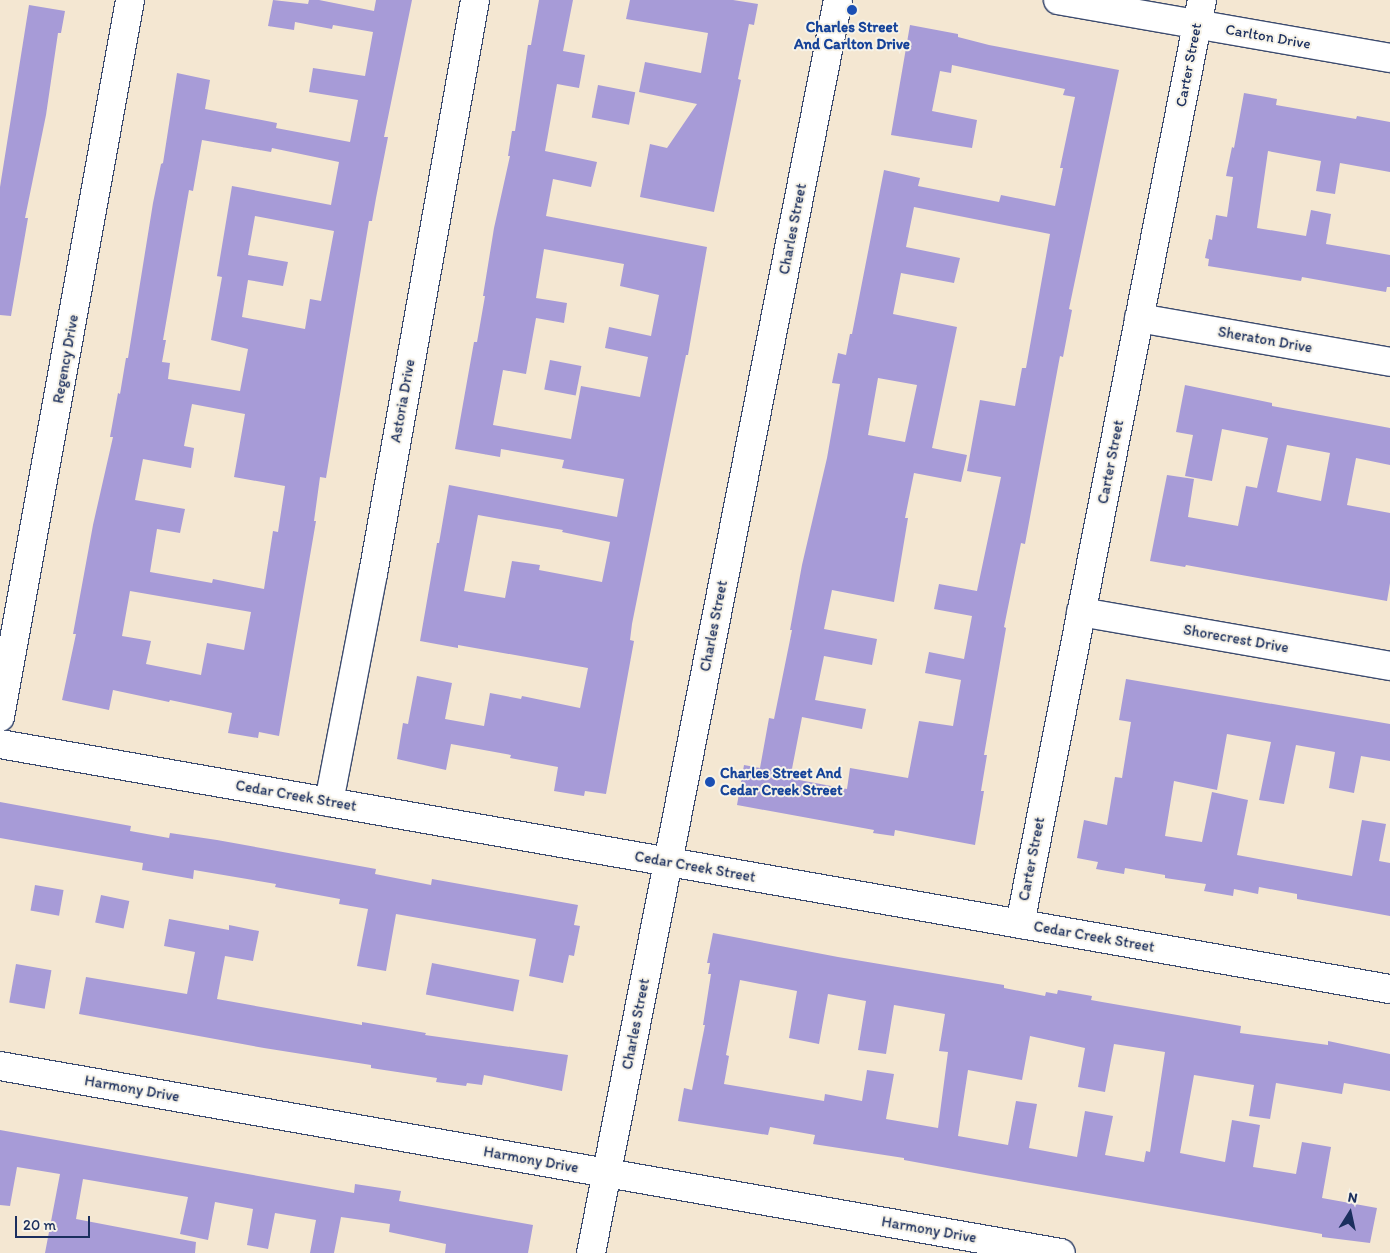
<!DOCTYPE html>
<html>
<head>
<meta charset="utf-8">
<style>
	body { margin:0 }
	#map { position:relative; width:1390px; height:1253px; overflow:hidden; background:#f4e7d2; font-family:Itim,sans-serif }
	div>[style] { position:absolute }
	.building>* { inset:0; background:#a79bd7; transform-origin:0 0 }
	.roads { filter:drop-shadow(1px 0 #3c4b6f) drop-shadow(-1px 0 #3c4b6f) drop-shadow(0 1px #3c4b6f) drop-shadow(0 -1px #3c4b6f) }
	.minor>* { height:28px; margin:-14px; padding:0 14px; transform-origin:14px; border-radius:14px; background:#fff }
	.dots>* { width:14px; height:14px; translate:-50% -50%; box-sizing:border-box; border:2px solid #f7f3e8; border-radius:50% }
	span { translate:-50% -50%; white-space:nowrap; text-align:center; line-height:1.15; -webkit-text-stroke:4px #f7f3e8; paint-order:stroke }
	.transit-label { font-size:15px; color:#164399; font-weight:700 }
	.left { translate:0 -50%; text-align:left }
	.street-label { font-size:15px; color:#1b2f5e }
	.north { position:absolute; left:1325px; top:1188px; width:50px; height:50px; -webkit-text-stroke:4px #f7f3e8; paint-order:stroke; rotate:10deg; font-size:14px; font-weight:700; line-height:20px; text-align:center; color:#1b2f5e }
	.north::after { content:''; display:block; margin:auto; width:18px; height:22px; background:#1b2f5e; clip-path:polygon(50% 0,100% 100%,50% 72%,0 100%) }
	.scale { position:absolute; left:15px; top:1216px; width:75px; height:22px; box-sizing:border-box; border:2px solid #1b2f5e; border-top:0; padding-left:6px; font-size:15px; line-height:18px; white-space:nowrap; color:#1b2f5e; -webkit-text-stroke:4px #f7f3e8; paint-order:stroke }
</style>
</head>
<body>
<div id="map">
	<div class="building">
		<div style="clip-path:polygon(evenodd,273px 0,308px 4px,309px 0,319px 0,374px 11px,376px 0,412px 0,384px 137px,388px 137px,376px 198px,372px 221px,369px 221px,326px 478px,320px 477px,314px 521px,316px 521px,279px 736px,259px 732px,258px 738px,228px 733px,232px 713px,170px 700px,169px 702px,113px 690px,109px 710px,62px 700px,76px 634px,73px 634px,93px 525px,113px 437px,110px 437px,118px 393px,120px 394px,126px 358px,128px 358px,153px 203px,161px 164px,163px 163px,177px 73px,210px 80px,205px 109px,277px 123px,276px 128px,350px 142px,358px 100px,309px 92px,313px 68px,365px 76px,373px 32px,333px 25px,332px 29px,295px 22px,294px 30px,268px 26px,273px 0,202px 140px,271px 152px,272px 148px,339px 162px,331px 205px,232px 186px,217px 276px,222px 277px,211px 340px,248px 349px,240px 391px,168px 379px,170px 363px,162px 362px,166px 340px,163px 340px,189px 190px,193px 191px,202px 140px,273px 0,255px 216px,334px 231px,321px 301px,310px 299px,305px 329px,242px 317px,248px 280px,283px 286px,288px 262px,248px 255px,255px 216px,273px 0,192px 404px,245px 414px,234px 477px,285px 486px,278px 532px,273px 531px,264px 589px,213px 579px,212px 583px,150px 572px,157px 529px,180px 533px,185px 509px,135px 500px,143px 459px,191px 468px,194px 448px,184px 446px,192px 404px,273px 0,130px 591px,251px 612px,244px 650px,207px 643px,201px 675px,146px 664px,151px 641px,122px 636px,130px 591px)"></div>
		<div style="clip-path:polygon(evenodd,539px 0,573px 0,563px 51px,585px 55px,579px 88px,557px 84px,545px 151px,597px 162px,591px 187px,553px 179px,546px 216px,707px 247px,688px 355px,686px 355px,632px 624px,630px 640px,634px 641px,606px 794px,585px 791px,584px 796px,554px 791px,558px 767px,510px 758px,511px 755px,451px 744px,446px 770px,397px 759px,403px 723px,408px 724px,417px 676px,452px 683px,445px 719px,484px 726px,490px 693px,521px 699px,522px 696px,580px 708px,588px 668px,458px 645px,458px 648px,420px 641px,437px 543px,439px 543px,449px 485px,617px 517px,624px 479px,562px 468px,564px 460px,501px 449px,500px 457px,455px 449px,474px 342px,477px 342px,485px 296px,483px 296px,494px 228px,510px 156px,508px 156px,512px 131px,515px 131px,528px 45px,531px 45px,539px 0,544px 249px,624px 264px,620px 286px,659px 295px,651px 336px,609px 327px,605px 348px,648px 357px,640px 397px,581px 386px,571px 439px,493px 425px,503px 370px,526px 374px,536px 318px,564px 323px,567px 303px,536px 298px,544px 249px,539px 0,478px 515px,563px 530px,562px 532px,610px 542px,602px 582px,539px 570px,540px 565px,512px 561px,505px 598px,464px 591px,478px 515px)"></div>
		<div style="clip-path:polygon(630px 0,733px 0,758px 4px,754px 25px,749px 24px,738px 79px,741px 80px,714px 212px,640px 197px,650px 144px,667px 148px,697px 104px,639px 92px,645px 62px,701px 73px,708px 33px,626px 19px)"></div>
		<div style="clip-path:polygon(29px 5px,65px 11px,61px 33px,58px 33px,46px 115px,25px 218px,28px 218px,11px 316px,0 315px,0 187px)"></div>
		<div style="clip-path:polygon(evenodd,910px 25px,958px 34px,958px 37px,989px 45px,1119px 70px,1069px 309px,1072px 310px,1063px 357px,1060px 356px,1025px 544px,1021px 543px,1004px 627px,1006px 628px,984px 755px,987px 755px,981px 791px,984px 791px,975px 845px,895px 830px,894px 836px,873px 833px,874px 830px,737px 805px,744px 765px,760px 768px,769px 718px,774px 719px,792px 630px,790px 630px,802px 565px,827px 458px,840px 384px,832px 383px,838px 353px,846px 355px,850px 334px,852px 334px,884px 170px,920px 178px,918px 186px,999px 202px,1001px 195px,1055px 206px,1063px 168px,1060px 168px,1075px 97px,1063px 95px,1065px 89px,952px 65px,951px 73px,940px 71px,932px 111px,977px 120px,972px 148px,891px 135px,910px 25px,914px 207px,1050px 234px,1026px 368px,1022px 368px,1015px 406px,980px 400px,967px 471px,1001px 477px,977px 591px,939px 584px,934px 609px,972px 616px,964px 659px,929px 652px,925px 673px,961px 680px,953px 726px,919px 721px,908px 778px,850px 768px,847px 789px,794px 779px,794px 774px,791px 774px,802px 717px,862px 729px,866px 709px,815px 700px,824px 656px,872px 665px,877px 639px,824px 629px,832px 590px,894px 602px,908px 518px,905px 518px,914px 473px,961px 482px,967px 455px,932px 448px,957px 327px,893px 314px,901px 273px,954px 283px,960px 258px,906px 247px,914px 207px,910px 25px,878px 378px,917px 385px,905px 442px,868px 435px,878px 378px)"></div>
		<div style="left:598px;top:85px;width:38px;height:33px;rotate:11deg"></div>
		<div style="clip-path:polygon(1244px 93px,1277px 99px,1276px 105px,1356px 119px,1357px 116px,1390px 122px,1390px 172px,1340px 163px,1335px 194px,1316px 191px,1321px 161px,1268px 151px,1257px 228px,1306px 236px,1311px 210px,1331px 214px,1326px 244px,1390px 255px,1390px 287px,1387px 287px,1386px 292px,1302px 277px,1301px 281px,1208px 266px,1209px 259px,1205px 258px,1209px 239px,1212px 240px,1216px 215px,1227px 217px,1233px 177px,1226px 176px,1232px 147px,1234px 148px)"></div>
		<div style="left:550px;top:360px;width:32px;height:30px;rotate:11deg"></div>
		<div style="clip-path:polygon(evenodd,1185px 385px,1272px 403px,1272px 406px,1390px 428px,1390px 465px,1356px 458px,1347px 505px,1390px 513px,1390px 583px,1387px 601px,1186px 565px,1185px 567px,1150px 561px,1167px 475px,1194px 479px,1188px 517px,1238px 526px,1246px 486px,1257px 488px,1268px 438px,1222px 429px,1212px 481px,1185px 476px,1193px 435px,1176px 432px,1185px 385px,1287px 445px,1330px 453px,1321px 501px,1277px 492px,1287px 445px)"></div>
		<div style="clip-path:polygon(1126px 679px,1390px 724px,1390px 761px,1361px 756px,1354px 793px,1329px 788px,1335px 752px,1296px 745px,1284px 804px,1259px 800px,1271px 742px,1227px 734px,1217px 790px,1174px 781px,1165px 836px,1202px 842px,1212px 792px,1248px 800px,1237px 855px,1352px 876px,1362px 820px,1386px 824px,1379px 861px,1390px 863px,1390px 916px,1297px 899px,1297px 894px,1259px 887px,1258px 894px,1234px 889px,1233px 896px,1204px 891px,1206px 884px,1165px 878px,1165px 875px,1125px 868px,1124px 874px,1096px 869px,1098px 862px,1077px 858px,1084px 820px,1107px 825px,1115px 777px,1122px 778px,1131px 722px,1119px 720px)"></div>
		<div style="clip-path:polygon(0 802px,131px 826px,130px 831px,169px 838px,170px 833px,217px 840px,376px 869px,375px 874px,431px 885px,432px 879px,578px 905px,574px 925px,580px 926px,574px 956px,569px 955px,563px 983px,529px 976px,536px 939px,396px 914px,386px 971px,357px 966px,368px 909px,339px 904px,340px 899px,275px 887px,276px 884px,194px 870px,193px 879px,142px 870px,143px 863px,0 838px)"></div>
		<div style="left:35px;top:885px;width:29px;height:26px;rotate:10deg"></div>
		<div style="left:101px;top:895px;width:29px;height:28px;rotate:12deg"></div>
		<div style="clip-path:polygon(169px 919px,229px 930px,229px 925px,259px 931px,253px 961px,225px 956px,217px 999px,362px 1025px,362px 1022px,426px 1033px,425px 1035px,568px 1055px,562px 1091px,484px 1075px,482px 1085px,467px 1083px,466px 1086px,436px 1082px,437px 1078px,371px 1068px,371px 1065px,264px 1048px,79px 1014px,86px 977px,187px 994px,195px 952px,164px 946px)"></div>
		<div style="clip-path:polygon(evenodd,713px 933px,838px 957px,1004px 985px,1004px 988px,1045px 996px,1046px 992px,1057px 994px,1058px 990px,1092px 996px,1091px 1000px,1102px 1002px,1241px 1026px,1240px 1033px,1328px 1045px,1328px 1041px,1390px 1054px,1390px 1091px,1344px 1083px,1342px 1094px,1276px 1083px,1270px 1119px,1249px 1116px,1254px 1085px,1194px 1075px,1180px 1153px,1225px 1162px,1232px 1120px,1260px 1125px,1253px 1167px,1296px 1174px,1302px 1142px,1331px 1147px,1322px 1198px,1377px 1208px,1370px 1243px,1322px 1237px,1322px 1234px,991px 1176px,904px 1160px,904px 1158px,813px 1144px,815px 1135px,770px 1127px,768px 1135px,678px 1121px,684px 1088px,692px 1090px,705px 1025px,703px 1025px,711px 974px,708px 974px,710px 963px,707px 963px,713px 933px,740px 980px,797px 991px,789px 1038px,819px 1044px,828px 994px,866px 1001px,858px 1050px,886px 1054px,894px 1005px,945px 1014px,939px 1051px,948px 1052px,938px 1128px,886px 1119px,894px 1074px,867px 1070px,862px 1101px,825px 1094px,824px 1101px,724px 1084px,729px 1056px,726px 1055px,740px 980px,713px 933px,1030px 1036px,1085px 1048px,1078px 1087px,1105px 1092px,1114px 1044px,1165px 1052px,1150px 1152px,1146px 1151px,1144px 1162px,1105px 1155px,1113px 1116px,1085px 1111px,1077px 1157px,1029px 1148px,1037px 1104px,1016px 1101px,1008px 1145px,958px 1136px,968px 1070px,1022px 1080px,1030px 1036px)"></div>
		<div style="left:432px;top:963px;width:89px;height:32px;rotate:11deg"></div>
		<div style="left:16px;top:964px;width:36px;height:39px;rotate:10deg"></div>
		<div style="clip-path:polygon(0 1130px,354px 1193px,355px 1184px,401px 1191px,399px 1201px,533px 1225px,528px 1253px,445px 1253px,446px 1244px,389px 1232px,390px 1224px,341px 1217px,334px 1253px,310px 1253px,316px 1220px,275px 1213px,268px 1249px,247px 1245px,253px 1209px,215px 1202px,208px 1240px,180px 1234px,188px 1197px,83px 1179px,76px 1219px,196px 1242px,195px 1253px,45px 1253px,60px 1174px,17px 1167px,10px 1206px,0 1205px)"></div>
	</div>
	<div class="roads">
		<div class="minor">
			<div style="left:1058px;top:0;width:337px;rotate:9.9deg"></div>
			<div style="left:1139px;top:318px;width:255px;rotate:9.9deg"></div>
			<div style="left:1081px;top:612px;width:314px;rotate:9.9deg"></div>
			<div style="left:0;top:717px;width:729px;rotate:-79.72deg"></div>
			<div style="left:0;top:744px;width:1411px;rotate:10deg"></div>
			<div style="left:329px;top:802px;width:232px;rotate:-79.1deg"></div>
			<div style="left:373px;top:574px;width:583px;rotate:-79.92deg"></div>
			<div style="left:1020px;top:924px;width:942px;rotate:-78.86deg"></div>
			<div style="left:0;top:1066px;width:1077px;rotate:10deg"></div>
			<div style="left:591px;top:1253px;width:1277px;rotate:-78.85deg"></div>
		</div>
	</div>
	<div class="dots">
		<div style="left:852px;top:10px;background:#1a4fb4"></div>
		<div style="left:710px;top:782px;background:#1a4fb4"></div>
	</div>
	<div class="transit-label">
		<span style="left:852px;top:36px">Charles Street<br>And Carlton Drive</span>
		<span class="left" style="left:720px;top:782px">Charles Street And<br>Cedar Creek Street</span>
	</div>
	<div class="street-label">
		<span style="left:1268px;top:37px;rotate:10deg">Carlton Drive</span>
		<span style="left:1189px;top:65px;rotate:-79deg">Carter Street</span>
		<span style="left:793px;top:229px;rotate:-79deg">Charles Street</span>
		<span style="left:1265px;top:340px;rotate:10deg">Sheraton Drive</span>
		<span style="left:66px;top:359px;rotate:-80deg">Regency Drive</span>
		<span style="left:403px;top:401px;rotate:-80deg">Astoria Drive</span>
		<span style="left:1111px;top:462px;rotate:-79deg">Carter Street</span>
		<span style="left:714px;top:626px;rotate:-79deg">Charles Street</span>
		<span style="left:1236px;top:639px;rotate:10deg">Shorecrest Drive</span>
		<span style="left:296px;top:796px;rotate:10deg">Cedar Creek Street</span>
		<span style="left:1032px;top:859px;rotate:-79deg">Carter Street</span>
		<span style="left:695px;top:867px;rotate:10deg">Cedar Creek Street</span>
		<span style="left:1094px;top:937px;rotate:10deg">Cedar Creek Street</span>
		<span style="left:636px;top:1024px;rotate:-79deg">Charles Street</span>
		<span style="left:132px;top:1089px;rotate:10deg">Harmony Drive</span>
		<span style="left:531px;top:1160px;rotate:10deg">Harmony Drive</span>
		<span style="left:929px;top:1230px;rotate:10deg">Harmony Drive</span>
	</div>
	<div class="north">N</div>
	<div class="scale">20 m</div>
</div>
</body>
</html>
